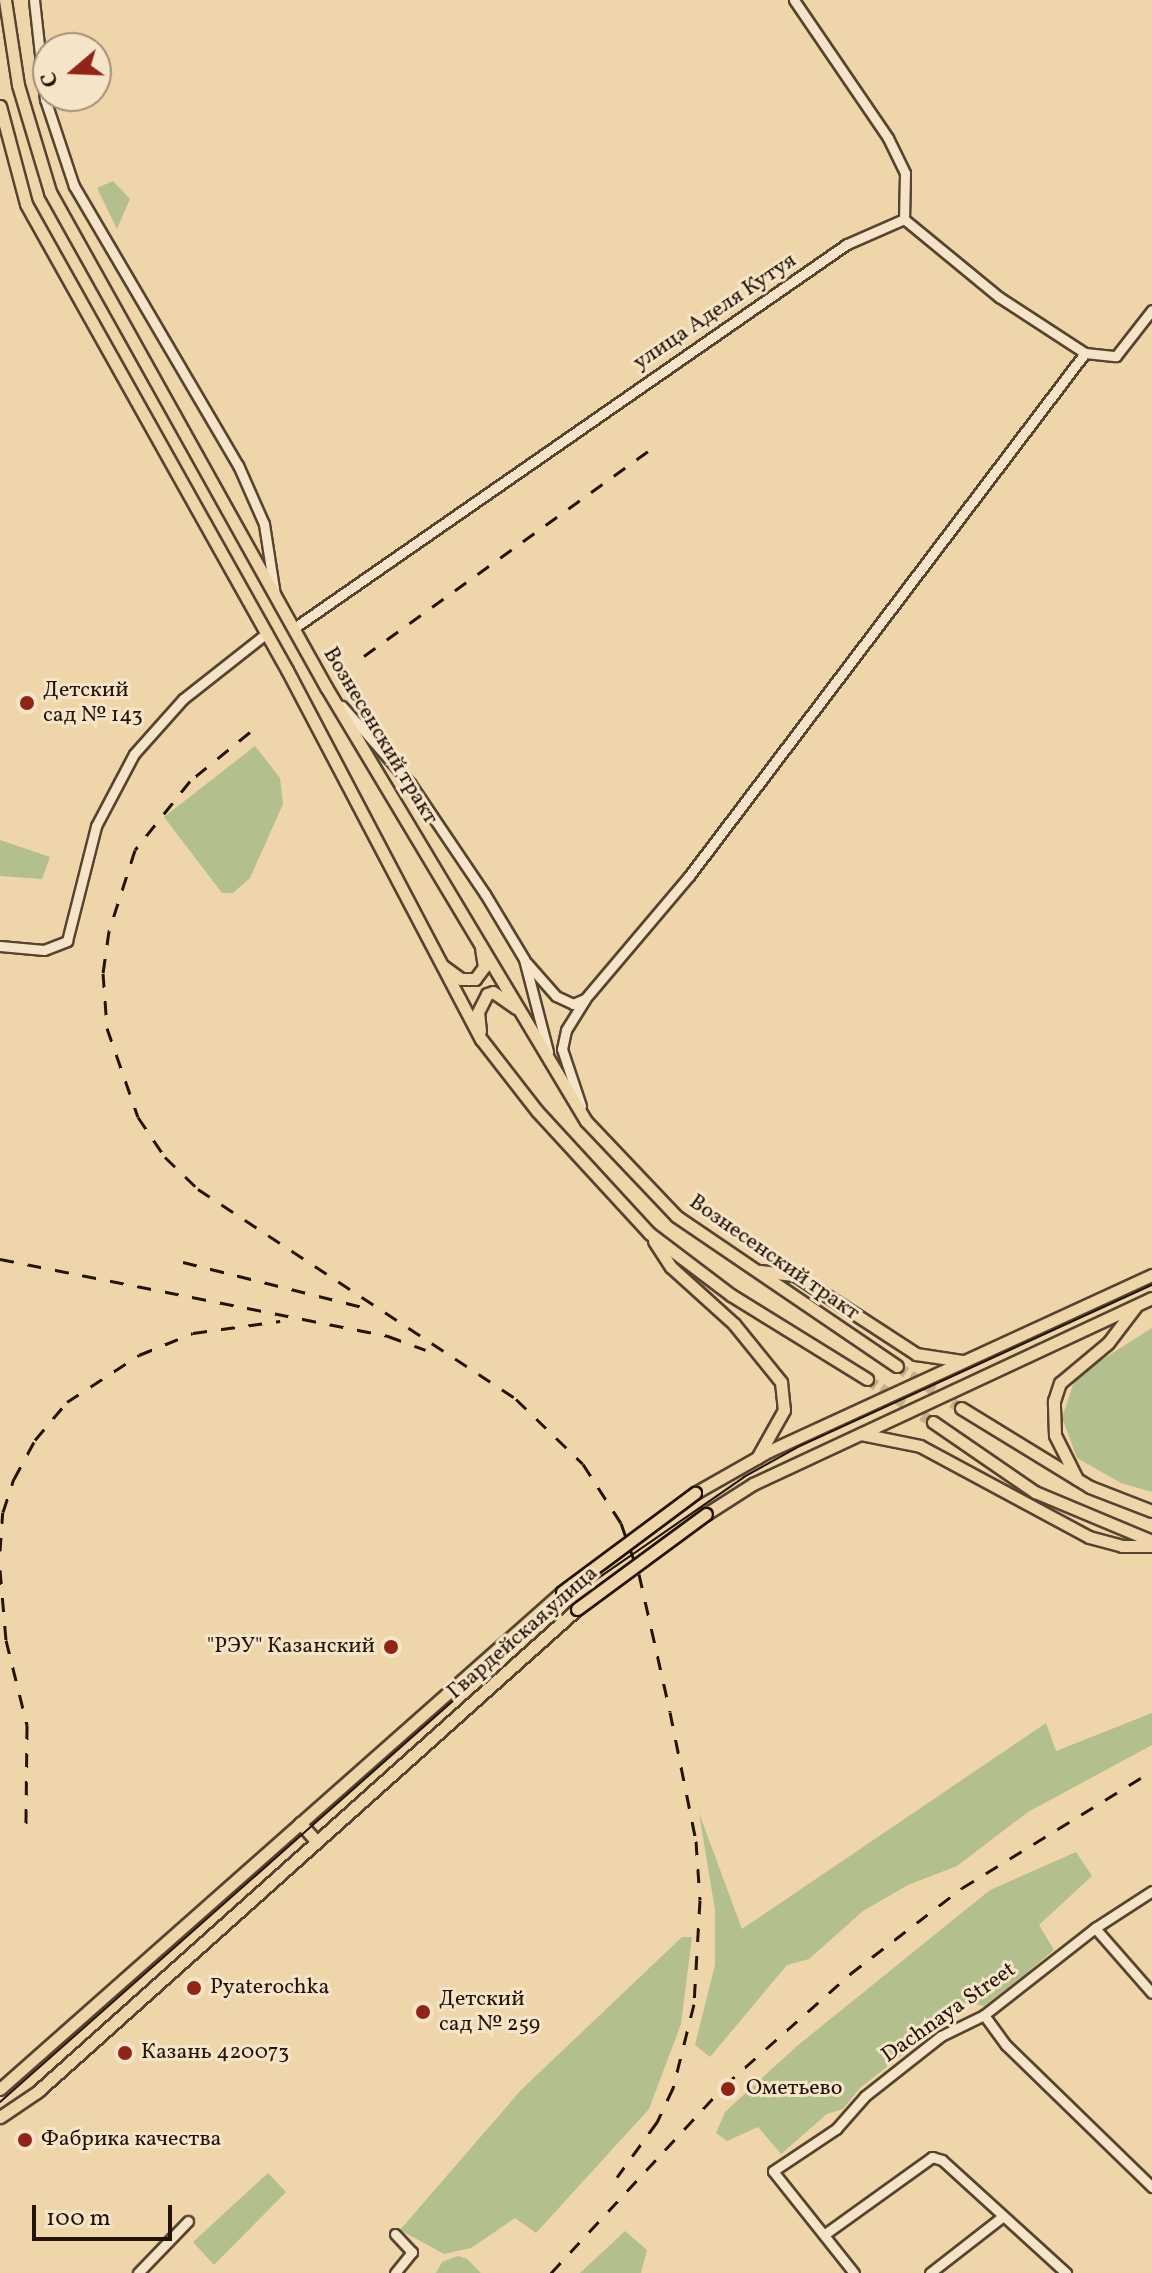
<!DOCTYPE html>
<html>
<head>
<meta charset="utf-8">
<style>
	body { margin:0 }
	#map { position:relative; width:1152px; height:2273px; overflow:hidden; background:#efd6aa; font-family:Vollkorn,serif }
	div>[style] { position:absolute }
	.green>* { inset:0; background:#b3bf8d }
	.major-tunnel>* { height:11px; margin-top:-5.5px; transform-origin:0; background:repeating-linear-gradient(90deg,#c6af89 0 11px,transparent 0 16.5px) }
	.roads { filter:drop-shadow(2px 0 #56442f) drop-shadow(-2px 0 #56442f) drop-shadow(0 2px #56442f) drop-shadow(0 -2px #56442f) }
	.minor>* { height:9px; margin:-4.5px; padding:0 4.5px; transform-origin:4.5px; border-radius:4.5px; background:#f5e4c8 }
	.major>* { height:11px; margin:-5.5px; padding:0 5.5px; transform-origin:5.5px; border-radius:5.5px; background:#efd6aa }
	.tram>* { height:2px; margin:-1px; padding:0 1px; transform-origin:1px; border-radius:1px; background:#231406 }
	.rail>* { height:3px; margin-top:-1.5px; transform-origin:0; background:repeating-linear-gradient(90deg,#231406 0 14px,transparent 0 28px) }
	.bridges { filter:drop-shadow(2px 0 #231406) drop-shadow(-2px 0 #231406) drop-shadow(0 2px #231406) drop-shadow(0 -2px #231406) }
	.major-bridge>* { height:11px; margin:-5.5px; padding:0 5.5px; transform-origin:5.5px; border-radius:5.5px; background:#efd6aa }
	.dots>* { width:22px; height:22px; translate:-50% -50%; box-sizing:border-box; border:4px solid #f5e4c8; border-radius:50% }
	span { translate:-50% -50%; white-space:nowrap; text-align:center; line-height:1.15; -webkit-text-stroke:6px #f5e4c8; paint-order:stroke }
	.street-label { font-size:22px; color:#231406 }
	.poi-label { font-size:22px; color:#231406 }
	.left { translate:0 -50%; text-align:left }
	.right { translate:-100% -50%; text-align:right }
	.north { position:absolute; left:32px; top:32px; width:80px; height:80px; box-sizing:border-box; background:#f5e4c8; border:2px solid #a1917a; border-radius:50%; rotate:251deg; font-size:22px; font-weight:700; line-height:32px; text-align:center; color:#231406 }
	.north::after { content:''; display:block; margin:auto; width:28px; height:36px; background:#8f2418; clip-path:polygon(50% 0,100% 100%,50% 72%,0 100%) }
	.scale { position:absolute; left:32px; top:2205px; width:140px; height:36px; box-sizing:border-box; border:4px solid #231406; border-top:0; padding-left:10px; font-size:24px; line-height:28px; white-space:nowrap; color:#231406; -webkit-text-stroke:6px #f5e4c8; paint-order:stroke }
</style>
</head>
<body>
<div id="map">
	<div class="green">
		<div style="clip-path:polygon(113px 181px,130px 199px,117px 229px,97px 188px)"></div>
		<div style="clip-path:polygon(255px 746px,280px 778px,283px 804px,250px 878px,233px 893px,222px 893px,164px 817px)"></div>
		<div style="clip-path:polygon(0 840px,50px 857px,42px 879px,0 876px)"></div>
		<div style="clip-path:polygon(1152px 1328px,1152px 1492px,1121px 1483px,1077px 1458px,1062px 1418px,1076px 1376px)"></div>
		<div style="clip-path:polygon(1152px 1713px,1152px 1745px,1028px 1812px,957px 1866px,908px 1885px,863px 1911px,809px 1959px,787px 1965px,710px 2057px,695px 2045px,715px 1965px,715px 1910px,699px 1813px,742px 1929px,1046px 1723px,1056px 1751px)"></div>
		<div style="clip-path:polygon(1076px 1852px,1092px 1876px,1039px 1925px,1054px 1950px,1025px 1974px,984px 2006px,968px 2003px,860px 2088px,843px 2109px,827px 2114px,781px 2154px,758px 2127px,727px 2141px,716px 2133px,725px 2112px,797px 2046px,990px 1890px)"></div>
		<div style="clip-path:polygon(682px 1937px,692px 1937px,681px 2024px,649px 2109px,536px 2233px,515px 2218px,471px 2248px,444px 2254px,400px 2230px,521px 2090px)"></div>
		<div style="clip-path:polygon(268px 2173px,286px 2192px,214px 2265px,193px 2242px)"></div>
		<div style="clip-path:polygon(625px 2231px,647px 2250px,641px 2273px,580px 2273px)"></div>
		<div style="clip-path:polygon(458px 2256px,467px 2259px,481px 2273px,436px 2273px,442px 2262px)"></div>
	</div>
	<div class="major-tunnel">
		<div style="left:897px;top:1366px;width:77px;rotate:33.3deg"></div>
		<div style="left:867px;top:1379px;width:79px;rotate:33.1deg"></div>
	</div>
	<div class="roads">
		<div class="minor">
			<div style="left:34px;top:0;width:100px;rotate:83.7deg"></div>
			<div style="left:45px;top:99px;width:92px;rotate:71.6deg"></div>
			<div style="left:74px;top:186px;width:324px;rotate:59.6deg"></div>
			<div style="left:238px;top:465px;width:64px;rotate:66.2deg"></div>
			<div style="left:264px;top:524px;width:72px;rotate:81.2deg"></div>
			<div style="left:794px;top:0;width:167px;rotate:55.7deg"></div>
			<div style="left:888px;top:138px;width:39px;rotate:64deg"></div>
			<div style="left:905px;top:173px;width:46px;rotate:91.2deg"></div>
			<div style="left:904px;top:219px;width:123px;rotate:39.4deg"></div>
			<div style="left:999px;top:297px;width:103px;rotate:33.1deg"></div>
			<div style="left:1085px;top:353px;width:31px;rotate:6deg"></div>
			<div style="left:1116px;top:356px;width:58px;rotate:-52deg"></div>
			<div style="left:294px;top:628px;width:673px;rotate:-34.78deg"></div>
			<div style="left:847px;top:244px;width:62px;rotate:-23.7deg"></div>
			<div style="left:342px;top:706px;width:103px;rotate:48.6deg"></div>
			<div style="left:410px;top:783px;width:134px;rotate:56deg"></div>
			<div style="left:485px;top:894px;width:76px;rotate:59deg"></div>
			<div style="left:524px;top:959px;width:96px;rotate:75.5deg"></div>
			<div style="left:0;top:946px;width:44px;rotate:5.2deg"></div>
			<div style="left:44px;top:950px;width:25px;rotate:-21deg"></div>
			<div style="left:67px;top:941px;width:119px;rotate:-75.8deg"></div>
			<div style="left:96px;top:826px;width:81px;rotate:-62.2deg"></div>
			<div style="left:134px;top:754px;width:74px;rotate:-48.3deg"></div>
			<div style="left:183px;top:699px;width:107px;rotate:-38.2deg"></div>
			<div style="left:526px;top:962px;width:45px;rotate:48.6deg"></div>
			<div style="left:556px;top:996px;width:19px;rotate:25deg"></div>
			<div style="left:573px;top:1004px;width:13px;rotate:-23deg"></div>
			<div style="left:581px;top:1106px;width:60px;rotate:-108.4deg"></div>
			<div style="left:562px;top:1049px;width:19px;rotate:-78deg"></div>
			<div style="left:566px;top:1030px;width:36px;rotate:-58deg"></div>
			<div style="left:585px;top:999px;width:161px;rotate:-49.8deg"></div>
			<div style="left:689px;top:876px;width:656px;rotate:-52.87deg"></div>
			<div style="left:1095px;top:1928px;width:86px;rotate:48.8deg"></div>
			<div style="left:984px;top:2015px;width:37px;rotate:54deg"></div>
			<div style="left:1006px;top:2045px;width:204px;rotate:44.2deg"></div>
			<div style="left:395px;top:2234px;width:25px;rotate:47deg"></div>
			<div style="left:412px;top:2252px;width:27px;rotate:129deg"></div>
			<div style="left:825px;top:2234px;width:132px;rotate:-35.7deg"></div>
			<div style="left:932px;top:2157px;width:10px;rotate:17deg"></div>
			<div style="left:942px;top:2160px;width:168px;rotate:42.3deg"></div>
			<div style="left:138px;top:2273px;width:72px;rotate:-46.1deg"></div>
			<div style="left:854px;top:2273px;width:130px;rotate:-128.5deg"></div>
			<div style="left:773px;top:2171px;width:76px;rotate:-33.7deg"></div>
			<div style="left:836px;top:2129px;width:44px;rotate:-48.7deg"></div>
			<div style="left:865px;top:2096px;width:97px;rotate:-38.3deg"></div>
			<div style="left:941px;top:2036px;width:48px;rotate:-26deg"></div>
			<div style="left:984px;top:2015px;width:141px;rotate:-38.1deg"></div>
			<div style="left:1095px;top:1928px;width:68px;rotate:-33deg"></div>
			<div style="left:930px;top:2273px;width:91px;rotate:-37.9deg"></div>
		</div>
		<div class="major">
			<div style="left:5px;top:0;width:86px;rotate:81.3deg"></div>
			<div style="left:18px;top:85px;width:112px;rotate:73.3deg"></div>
			<div style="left:50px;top:192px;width:567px;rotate:60.86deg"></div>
			<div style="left:326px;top:687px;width:506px;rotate:59.08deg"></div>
			<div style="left:586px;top:1121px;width:131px;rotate:46.5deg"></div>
			<div style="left:676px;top:1216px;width:267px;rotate:34.2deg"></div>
			<div style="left:0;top:106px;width:101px;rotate:75.1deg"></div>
			<div style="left:26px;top:204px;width:534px;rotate:60.75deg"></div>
			<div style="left:287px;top:670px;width:417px;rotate:62.3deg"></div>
			<div style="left:481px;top:1039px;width:91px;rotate:52.1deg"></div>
			<div style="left:537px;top:1111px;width:166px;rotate:47.4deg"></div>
			<div style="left:649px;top:1233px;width:103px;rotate:37.1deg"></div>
			<div style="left:731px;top:1295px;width:160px;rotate:31.7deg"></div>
			<div style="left:443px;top:966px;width:22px;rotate:36deg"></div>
			<div style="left:461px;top:979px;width:14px"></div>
			<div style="left:475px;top:979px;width:15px;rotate:-53deg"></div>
			<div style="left:484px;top:967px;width:18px;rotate:-99deg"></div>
			<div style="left:480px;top:1031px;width:19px;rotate:-96deg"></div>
			<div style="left:478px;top:1012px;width:20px;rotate:-63deg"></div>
			<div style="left:487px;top:994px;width:6px;rotate:-18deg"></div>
			<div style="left:493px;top:992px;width:28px;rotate:35deg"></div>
			<div style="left:654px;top:1241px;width:31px;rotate:57deg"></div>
			<div style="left:671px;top:1267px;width:85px;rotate:42.1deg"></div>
			<div style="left:734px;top:1324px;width:75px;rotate:51deg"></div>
			<div style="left:781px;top:1382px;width:28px;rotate:84deg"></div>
			<div style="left:784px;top:1410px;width:55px;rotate:119.4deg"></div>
			<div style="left:760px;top:1271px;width:35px;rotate:7deg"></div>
			<div style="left:795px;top:1275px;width:145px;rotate:33.1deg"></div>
			<div style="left:916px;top:1354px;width:48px;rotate:8.5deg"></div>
			<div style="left:961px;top:1408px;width:151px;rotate:31.5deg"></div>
			<div style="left:1090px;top:1487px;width:66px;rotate:21.2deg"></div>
			<div style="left:933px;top:1422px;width:124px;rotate:34.5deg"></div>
			<div style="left:1035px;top:1492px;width:127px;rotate:22.7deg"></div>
			<div style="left:861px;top:1434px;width:60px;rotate:11.5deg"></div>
			<div style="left:920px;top:1446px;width:192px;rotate:28.3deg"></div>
			<div style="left:1089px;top:1537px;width:34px;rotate:15deg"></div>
			<div style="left:1122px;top:1546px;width:30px"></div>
			<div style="left:1077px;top:1479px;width:49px;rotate:-116.6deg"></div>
			<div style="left:1055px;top:1435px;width:34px;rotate:-92deg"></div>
			<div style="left:1054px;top:1401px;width:19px;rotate:-72deg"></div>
			<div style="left:1060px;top:1383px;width:62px;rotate:-39.8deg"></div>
			<div style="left:1108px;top:1343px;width:46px;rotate:-52.9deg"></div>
			<div style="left:695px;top:1493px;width:85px;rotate:-29.6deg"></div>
			<div style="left:769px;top:1451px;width:422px;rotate:-24.7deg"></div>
			<div style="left:706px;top:1514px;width:56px;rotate:-32.6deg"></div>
			<div style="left:753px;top:1484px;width:440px;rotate:-25deg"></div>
			<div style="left:300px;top:1823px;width:25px;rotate:48deg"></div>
			<div style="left:0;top:2089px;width:750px;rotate:-41.49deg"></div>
			<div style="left:0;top:2117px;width:45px;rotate:-34deg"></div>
			<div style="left:37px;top:2092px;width:724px;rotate:-41.81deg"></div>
		</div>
	</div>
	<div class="tram">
		<div style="left:0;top:2102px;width:759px;rotate:-41.53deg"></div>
		<div style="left:568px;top:1599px;width:214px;rotate:-34.7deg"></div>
		<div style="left:744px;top:1477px;width:64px;rotate:-29deg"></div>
		<div style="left:800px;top:1446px;width:387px;rotate:-24.6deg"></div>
	</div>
	<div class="rail">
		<div style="left:364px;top:656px;width:359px;rotate:-35.8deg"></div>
		<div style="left:250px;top:732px;width:77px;rotate:140.8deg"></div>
		<div style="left:190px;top:781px;width:88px;rotate:128.6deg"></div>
		<div style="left:135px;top:850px;width:85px;rotate:107.8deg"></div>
		<div style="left:109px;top:931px;width:42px;rotate:98.1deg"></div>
		<div style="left:103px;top:973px;width:55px;rotate:85.8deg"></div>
		<div style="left:107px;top:1028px;width:94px;rotate:70.8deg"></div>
		<div style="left:138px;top:1117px;width:48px;rotate:56deg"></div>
		<div style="left:165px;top:1157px;width:46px;rotate:44.1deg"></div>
		<div style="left:198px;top:1189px;width:381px;rotate:33.4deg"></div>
		<div style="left:516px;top:1399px;width:93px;rotate:44.1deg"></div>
		<div style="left:583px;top:1464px;width:70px;rotate:57.2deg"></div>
		<div style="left:621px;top:1523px;width:54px;rotate:70.6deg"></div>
		<div style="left:639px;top:1574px;width:141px;rotate:77.3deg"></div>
		<div style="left:670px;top:1712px;width:132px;rotate:78.6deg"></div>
		<div style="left:696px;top:1841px;width:59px;rotate:86.1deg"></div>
		<div style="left:700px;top:1900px;width:104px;rotate:93.3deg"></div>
		<div style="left:694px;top:2004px;width:87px;rotate:104deg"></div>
		<div style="left:673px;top:2088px;width:38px;rotate:115deg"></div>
		<div style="left:657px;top:2122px;width:68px;rotate:126deg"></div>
		<div style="left:0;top:1259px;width:396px;rotate:11.2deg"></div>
		<div style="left:388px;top:1336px;width:40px;rotate:20.2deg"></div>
		<div style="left:183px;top:1262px;width:185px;rotate:14.1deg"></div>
		<div style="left:0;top:1551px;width:39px;rotate:-86deg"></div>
		<div style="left:3px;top:1512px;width:35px;rotate:-72deg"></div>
		<div style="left:14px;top:1479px;width:44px;rotate:-61.7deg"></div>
		<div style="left:35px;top:1440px;width:50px;rotate:-49.9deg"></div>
		<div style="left:67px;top:1402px;width:86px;rotate:-33.1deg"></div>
		<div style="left:139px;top:1355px;width:58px;rotate:-22.2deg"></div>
		<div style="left:193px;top:1333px;width:88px;rotate:-7.9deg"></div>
		<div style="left:0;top:1570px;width:70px;rotate:85.1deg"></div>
		<div style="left:6px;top:1640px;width:88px;rotate:76.1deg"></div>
		<div style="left:27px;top:1725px;width:101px;rotate:90.6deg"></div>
		<div style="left:551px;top:2273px;width:255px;rotate:-47.2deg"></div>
		<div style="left:724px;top:2086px;width:169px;rotate:-41.6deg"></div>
		<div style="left:850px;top:1974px;width:141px;rotate:-37.5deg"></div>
		<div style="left:962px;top:1888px;width:223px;rotate:-31.6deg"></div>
	</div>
	<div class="bridges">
		<div class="major-bridge">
			<div style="left:562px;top:1592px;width:166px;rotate:-36.7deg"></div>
			<div style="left:577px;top:1609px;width:160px;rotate:-36.4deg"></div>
		</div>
	</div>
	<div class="dots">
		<div style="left:27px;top:703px;background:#8f2418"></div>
		<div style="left:391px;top:1647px;background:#8f2418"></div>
		<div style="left:194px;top:1988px;background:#8f2418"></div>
		<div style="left:423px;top:2012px;background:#8f2418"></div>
		<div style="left:125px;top:2053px;background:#8f2418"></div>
		<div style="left:728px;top:2089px;background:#8f2418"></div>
		<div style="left:25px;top:2140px;background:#8f2418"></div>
	</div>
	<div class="street-label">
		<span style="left:715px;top:312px;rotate:-34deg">улица Аделя Кутуя</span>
		<span style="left:380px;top:736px;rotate:59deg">Вознесенский тракт</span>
		<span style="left:774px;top:1258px;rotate:35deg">Вознесенский тракт</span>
		<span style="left:523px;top:1633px;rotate:-41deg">Гвардейская улица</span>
		<span style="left:949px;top:2013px;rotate:-35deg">Dachnaya Street</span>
	</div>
	<div class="poi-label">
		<span class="left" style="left:43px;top:703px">Детский<br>сад № 143</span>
		<span class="right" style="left:375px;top:1647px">"РЭУ" Казанский</span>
		<span class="left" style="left:210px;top:1988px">Pyaterochka</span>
		<span class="left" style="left:439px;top:2012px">Детский<br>сад № 259</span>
		<span class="left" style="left:141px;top:2053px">Казань 420073</span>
		<span class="left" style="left:746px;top:2089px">Ометьево</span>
		<span class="left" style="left:41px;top:2140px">Фабрика качества</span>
	</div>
	<div class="north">С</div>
	<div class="scale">100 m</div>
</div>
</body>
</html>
